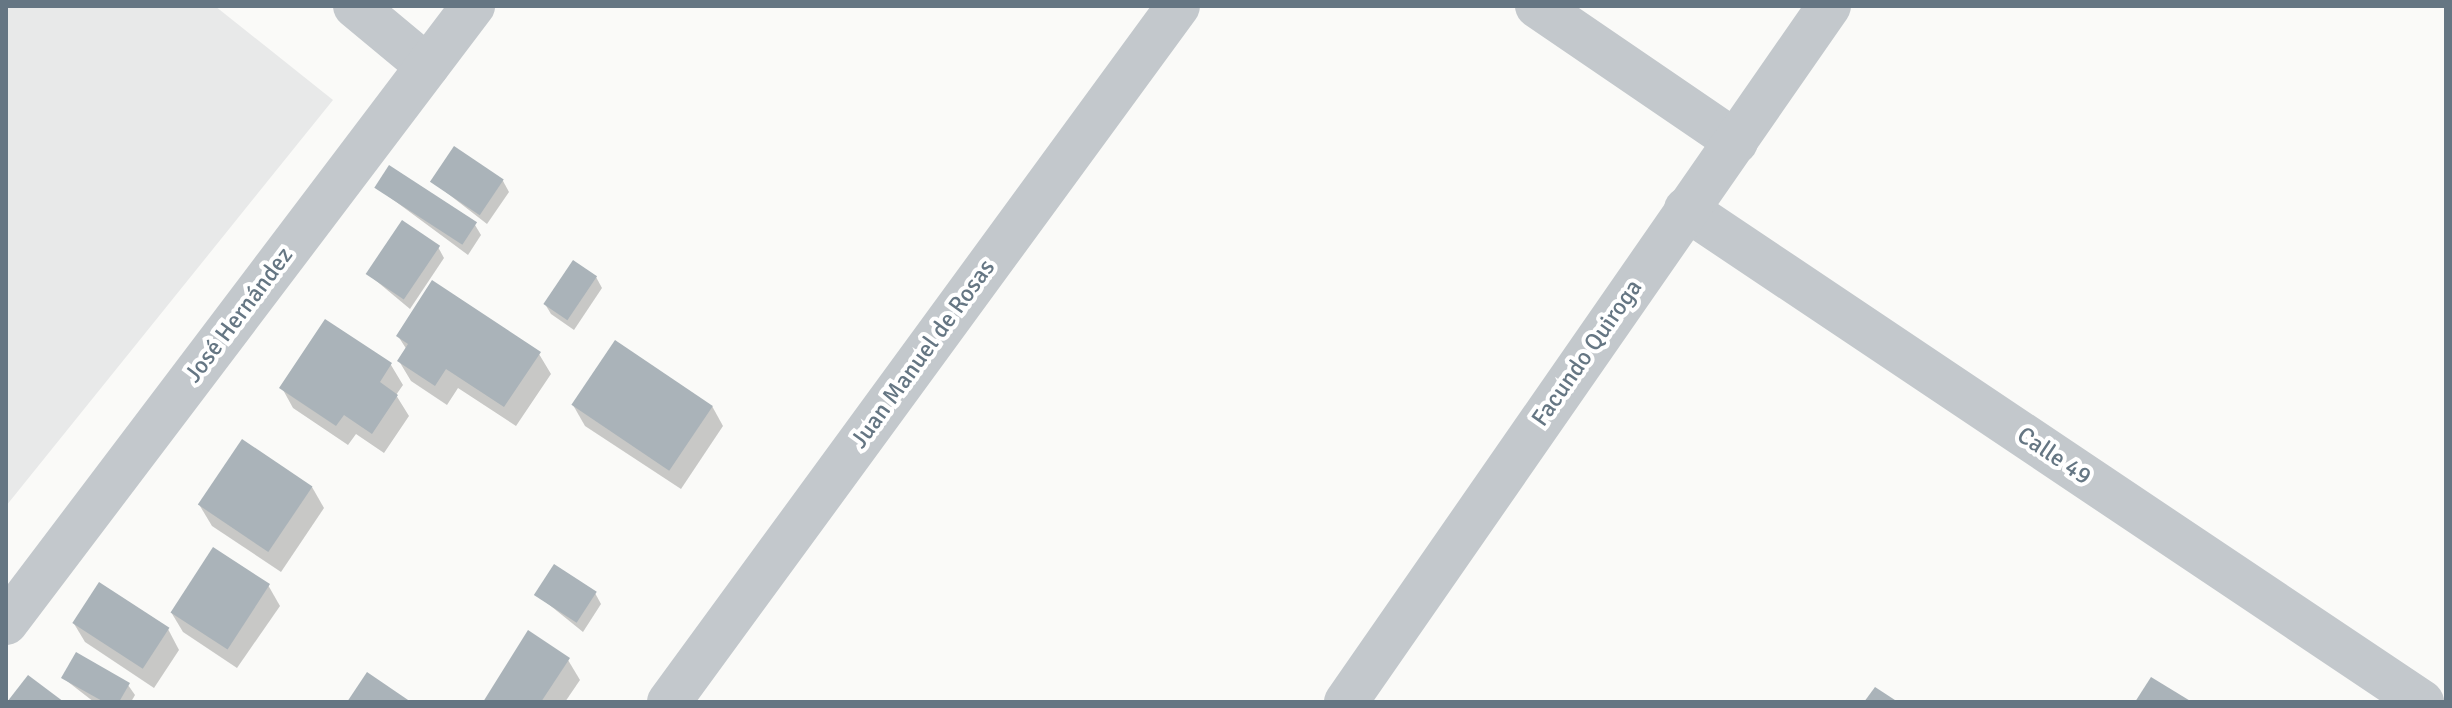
<!DOCTYPE html>
<html>
<head>
<meta charset="utf-8">
<style>
	body { margin:0 }
	#map { position:relative; width:2452px; height:708px; overflow:hidden; background:#fafaf8; font-family:Signika,sans-serif }
	div>[style] { position:absolute }
	.built>* { inset:0; background:#e8e9e9 }
	.shadow>* { inset:0; background:#0003 }
	.building>* { inset:0; background:#aab3b9; transform-origin:0 0 }
	.minor>* { height:44px; margin:-22px; padding:0 22px; transform-origin:22px; border-radius:22px; background:#c3c8cc }
	span { translate:-50% -50%; white-space:nowrap; text-align:center; line-height:1.15; -webkit-text-stroke:8px #fff; paint-order:stroke }
	.street-label { font-size:24px; color:#657683 }
	.frame { position:absolute; inset:0; border:8px solid #657683; pointer-events:none }
</style>
</head>
<body>
<div id="map">
	<div class="built">
		<div style="clip-path:polygon(6px 6px,215px 6px,333px 100px,6px 506px)"></div>
	</div>
	<div class="shadow">
		<div style="clip-path:polygon(503px 181px,509px 192px,487px 224px,433px 182px)"></div>
		<div style="clip-path:polygon(376px 187px,475px 225px,481px 235px,468px 255px)"></div>
		<div style="clip-path:polygon(438px 247px,444px 258px,410px 309px,368px 274px)"></div>
		<div style="clip-path:polygon(596px 277px,602px 288px,574px 330px,551px 314px,545px 304px)"></div>
		<div style="clip-path:polygon(326px 321px,391px 365px,403px 385px,396px 395px,409px 416px,384px 453px,356px 434px,348px 445px,293px 408px,282px 388px)"></div>
		<div style="clip-path:polygon(398px 336px,539px 354px,551px 374px,516px 426px,458px 388px,447px 405px,411px 381px,399px 361px,407px 350px)"></div>
		<div style="clip-path:polygon(573px 405px,712px 406px,723px 426px,681px 489px,585px 426px)"></div>
		<div style="clip-path:polygon(312px 487px,324px 508px,281px 572px,212px 526px,200px 506px)"></div>
		<div style="clip-path:polygon(268px 585px,280px 606px,237px 668px,183px 632px,171px 612px)"></div>
		<div style="clip-path:polygon(595px 593px,601px 604px,583px 632px,536px 594px)"></div>
		<div style="clip-path:polygon(73px 622px,168px 629px,179px 650px,154px 688px,85px 642px)"></div>
		<div style="clip-path:polygon(529px 633px,568px 660px,580px 680px,565px 702px,484px 702px)"></div>
		<div style="clip-path:polygon(63px 678px,128px 685px,135px 695px,131px 702px,94px 702px)"></div>
	</div>
	<div class="building">
		<div style="left:454px;top:146px;width:60px;height:43px;rotate:34deg"></div>
		<div style="left:389px;top:165px;width:105px;height:27px;rotate:33deg"></div>
		<div style="left:402px;top:220px;width:46px;height:65px;rotate:34deg"></div>
		<div style="left:573px;top:260px;width:29px;height:53px;rotate:34deg"></div>
		<div style="clip-path:polygon(432px 280px,541px 352px,504px 407px,446px 369px,435px 386px,397px 361px,408px 344px,396px 336px)"></div>
		<div style="clip-path:polygon(325px 319px,392px 363px,380px 382px,398px 395px,372px 434px,344px 415px,336px 426px,279px 388px)"></div>
		<div style="left:615px;top:340px;width:118px;height:78px;rotate:34deg"></div>
		<div style="left:242px;top:439px;width:85px;height:79px;rotate:34deg"></div>
		<div style="left:213px;top:547px;width:68px;height:78px;rotate:33deg"></div>
		<div style="left:554px;top:564px;width:51px;height:37px;rotate:33deg"></div>
		<div style="left:99px;top:582px;width:84px;height:49px;rotate:33deg"></div>
		<div style="clip-path:polygon(528px 630px,570px 658px,541px 702px,483px 702px)"></div>
		<div style="clip-path:polygon(76px 652px,130px 683px,119px 702px,104px 702px,61px 678px)"></div>
		<div style="clip-path:polygon(367px 672px,411px 702px,347px 702px)"></div>
		<div style="clip-path:polygon(28px 675px,64px 702px,7px 702px)"></div>
		<div style="clip-path:polygon(2151px 677px,2192px 702px,2135px 702px)"></div>
		<div style="clip-path:polygon(1875px 687px,1898px 702px,1864px 702px)"></div>
	</div>
	<div class="minor">
		<div style="left:355px;top:6px;width:94px;rotate:39.8deg"></div>
		<div style="left:1537px;top:6px;width:241px;rotate:34.3deg"></div>
		<div style="left:1686px;top:209px;width:886px;rotate:33.82deg"></div>
		<div style="left:6px;top:623px;width:774px;rotate:-52.88deg"></div>
		<div style="left:669px;top:702px;width:862px;rotate:-53.82deg"></div>
		<div style="left:1346px;top:702px;width:847px;rotate:-55.24deg"></div>
	</div>
	<div class="street-label">
		<span style="left:239px;top:315px;rotate:-53deg">José Hernández</span>
		<span style="left:1587px;top:353px;rotate:-55deg">Facundo Quiroga</span>
		<span style="left:923px;top:354px;rotate:-54deg">Juan Manuel de Rosas</span>
		<span style="left:2054px;top:456px;rotate:34deg">Calle 49</span>
	</div>
	<div class="frame"></div>
</div>
</body>
</html>
